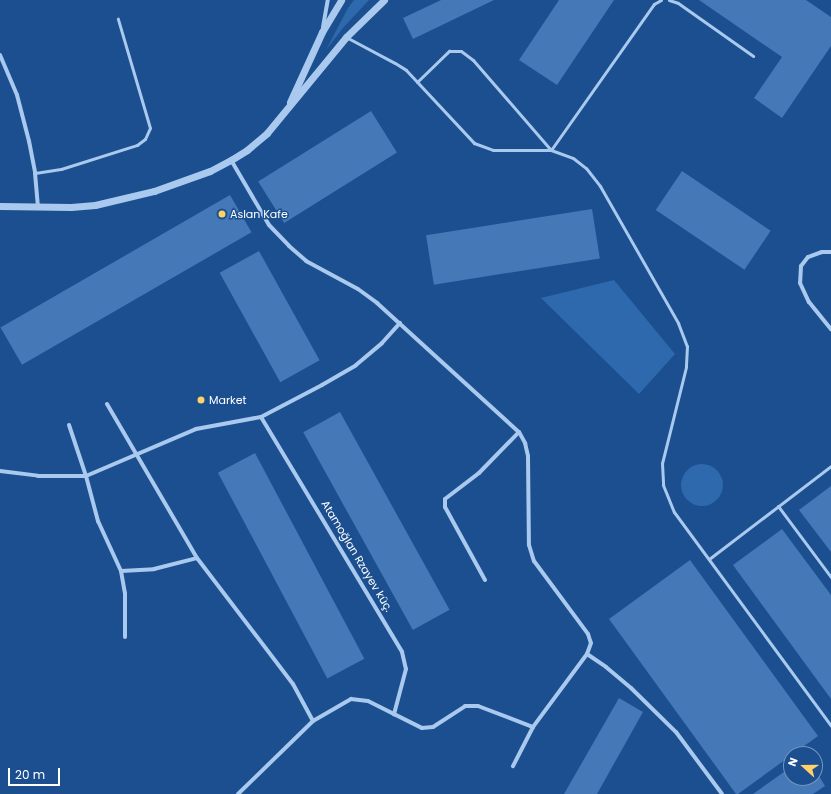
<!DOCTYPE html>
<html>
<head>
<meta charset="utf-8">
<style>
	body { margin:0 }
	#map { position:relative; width:831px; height:794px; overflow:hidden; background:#1b4f8f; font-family:Poppins,sans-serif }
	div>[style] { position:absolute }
	.green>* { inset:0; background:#2e69ad }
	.round { border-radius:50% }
	.building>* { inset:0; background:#4478b7; transform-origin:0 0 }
	.service>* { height:3px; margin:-1.5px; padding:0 1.5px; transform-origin:1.5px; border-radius:1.5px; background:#a9c9ee }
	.minor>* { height:4px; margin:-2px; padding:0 2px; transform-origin:2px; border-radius:2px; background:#a9c9ee }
	.tertiary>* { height:7px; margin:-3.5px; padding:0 3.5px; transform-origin:3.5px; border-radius:3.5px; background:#a9c9ee }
	.dots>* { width:11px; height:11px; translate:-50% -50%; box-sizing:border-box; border:2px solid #1b4f8f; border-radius:50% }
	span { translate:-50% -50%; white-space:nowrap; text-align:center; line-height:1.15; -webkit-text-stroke:3px #1b4f8f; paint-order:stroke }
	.poi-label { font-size:11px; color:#fff }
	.left { translate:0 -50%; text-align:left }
	.street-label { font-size:11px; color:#fff }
	.north { position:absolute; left:783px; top:746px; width:40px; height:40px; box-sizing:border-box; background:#1b4f8f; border:1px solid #7695bc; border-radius:50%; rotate:291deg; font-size:11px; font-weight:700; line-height:16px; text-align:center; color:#fff }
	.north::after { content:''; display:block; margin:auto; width:14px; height:18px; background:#ffd166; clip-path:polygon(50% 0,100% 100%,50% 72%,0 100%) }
	.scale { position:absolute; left:8px; top:768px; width:52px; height:18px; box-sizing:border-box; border:2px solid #fff; border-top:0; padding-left:5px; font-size:12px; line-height:14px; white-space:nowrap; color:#fff; -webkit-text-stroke:3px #1b4f8f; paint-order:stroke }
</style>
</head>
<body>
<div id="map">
	<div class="green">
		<div style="clip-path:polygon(354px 0,369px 0,343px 28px,326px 50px,348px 8px)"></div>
		<div style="clip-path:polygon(614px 280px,675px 354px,639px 394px,541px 298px)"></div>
		<div class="round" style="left:681px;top:464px;width:42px;height:42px"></div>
	</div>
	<div class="building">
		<div style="clip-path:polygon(441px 0,494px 0,413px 39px,403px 18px)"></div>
		<div style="clip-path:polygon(559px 0,614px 0,557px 85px,519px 60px)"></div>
		<div style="clip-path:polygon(699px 0,806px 0,831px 17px,831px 46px,782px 118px,754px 98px,782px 57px)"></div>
		<div style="left:371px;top:111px;width:49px;height:133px;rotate:58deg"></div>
		<div style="left:682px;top:171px;width:107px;height:47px;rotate:34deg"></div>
		<div style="left:230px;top:195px;width:43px;height:265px;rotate:60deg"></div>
		<div style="left:592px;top:209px;width:50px;height:168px;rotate:81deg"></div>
		<div style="left:259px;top:251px;width:125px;height:45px;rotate:61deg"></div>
		<div style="left:340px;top:412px;width:226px;height:42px;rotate:61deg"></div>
		<div style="left:255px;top:453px;width:233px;height:42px;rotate:62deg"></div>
		<div style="clip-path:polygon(831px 486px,831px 552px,799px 510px)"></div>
		<div style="clip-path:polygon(782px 529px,831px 595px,831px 699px,733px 565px)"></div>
		<div style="clip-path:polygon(690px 560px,818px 736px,738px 794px,736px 794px,609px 619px)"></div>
		<div style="clip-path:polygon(619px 698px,643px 712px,597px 794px,564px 794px)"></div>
		<div style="clip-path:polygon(791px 767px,791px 778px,815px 778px,815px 769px,825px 786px,813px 794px,753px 794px)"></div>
	</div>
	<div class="service">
		<div style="left:669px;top:0;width:9px;rotate:18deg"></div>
		<div style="left:678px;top:3px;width:92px;rotate:35.2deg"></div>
		<div style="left:346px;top:37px;width:55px;rotate:28deg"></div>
		<div style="left:395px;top:63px;width:13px;rotate:32deg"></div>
		<div style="left:406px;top:70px;width:100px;rotate:47deg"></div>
		<div style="left:474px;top:143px;width:20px;rotate:20deg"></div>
		<div style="left:493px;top:150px;width:58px"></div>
		<div style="left:551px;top:150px;width:23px;rotate:20deg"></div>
		<div style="left:573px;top:158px;width:16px;rotate:38deg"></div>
		<div style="left:586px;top:168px;width:23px;rotate:52deg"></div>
		<div style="left:600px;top:186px;width:158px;rotate:60.3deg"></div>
		<div style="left:678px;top:323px;width:25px;rotate:69deg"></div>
		<div style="left:687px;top:346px;width:21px;rotate:93deg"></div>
		<div style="left:686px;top:367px;width:99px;rotate:104deg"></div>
		<div style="left:662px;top:463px;width:22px;rotate:87deg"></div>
		<div style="left:663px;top:485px;width:29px;rotate:68deg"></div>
		<div style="left:674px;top:512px;width:265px;rotate:53.7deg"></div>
		<div style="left:417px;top:82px;width:45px;rotate:-44.1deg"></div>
		<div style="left:449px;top:51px;width:12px"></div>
		<div style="left:461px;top:51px;width:15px;rotate:37deg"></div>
		<div style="left:473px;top:60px;width:119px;rotate:49.1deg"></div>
		<div style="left:551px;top:150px;width:179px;rotate:-54.8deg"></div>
		<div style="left:654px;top:4px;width:8px;rotate:-30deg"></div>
		<div style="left:35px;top:173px;width:26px;rotate:-9deg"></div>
		<div style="left:61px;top:169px;width:80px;rotate:-17.5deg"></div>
		<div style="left:137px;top:145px;width:10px;rotate:-37deg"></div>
		<div style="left:145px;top:139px;width:12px;rotate:-66deg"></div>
		<div style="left:150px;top:128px;width:114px;rotate:-106.4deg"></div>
		<div style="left:778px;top:506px;width:89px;rotate:53.3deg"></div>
		<div style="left:709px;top:559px;width:153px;rotate:-37.3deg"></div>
	</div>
	<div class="minor">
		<div style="left:323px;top:27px;width:27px;rotate:-80deg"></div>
		<div style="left:0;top:55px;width:43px;rotate:67deg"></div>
		<div style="left:17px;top:95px;width:48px;rotate:75.4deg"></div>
		<div style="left:29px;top:141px;width:33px;rotate:79deg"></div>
		<div style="left:35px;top:173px;width:34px;rotate:85deg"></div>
		<div style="left:231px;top:160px;width:75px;rotate:59.7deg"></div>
		<div style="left:269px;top:225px;width:29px;rotate:46deg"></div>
		<div style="left:289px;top:246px;width:23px;rotate:41deg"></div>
		<div style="left:306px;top:261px;width:59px;rotate:28.3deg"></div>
		<div style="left:358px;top:289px;width:24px;rotate:36deg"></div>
		<div style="left:377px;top:303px;width:192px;rotate:42.3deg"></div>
		<div style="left:519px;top:432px;width:13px;rotate:61deg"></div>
		<div style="left:525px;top:443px;width:13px;rotate:77deg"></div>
		<div style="left:528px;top:456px;width:89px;rotate:89.4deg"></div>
		<div style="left:529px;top:545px;width:17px;rotate:73deg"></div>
		<div style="left:534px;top:561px;width:91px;rotate:53.5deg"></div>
		<div style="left:588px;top:634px;width:9px;rotate:72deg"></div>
		<div style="left:591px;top:643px;width:12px;rotate:110deg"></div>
		<div style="left:587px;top:654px;width:91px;rotate:126.5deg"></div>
		<div style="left:533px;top:727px;width:44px;rotate:117.1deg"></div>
		<div style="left:831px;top:252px;width:9px;rotate:180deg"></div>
		<div style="left:822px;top:252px;width:15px;rotate:160deg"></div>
		<div style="left:808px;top:257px;width:11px;rotate:128deg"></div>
		<div style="left:801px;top:266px;width:17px;rotate:93deg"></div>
		<div style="left:800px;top:283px;width:21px;rotate:65deg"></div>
		<div style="left:809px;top:302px;width:35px;rotate:51deg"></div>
		<div style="left:107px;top:404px;width:178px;rotate:59.7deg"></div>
		<div style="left:197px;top:558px;width:158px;rotate:52.7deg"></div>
		<div style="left:293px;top:684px;width:42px;rotate:61.6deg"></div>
		<div style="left:261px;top:417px;width:274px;rotate:59deg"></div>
		<div style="left:402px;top:652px;width:17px;rotate:77deg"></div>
		<div style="left:406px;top:669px;width:47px;rotate:104.9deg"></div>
		<div style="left:69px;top:425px;width:54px;rotate:71.6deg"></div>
		<div style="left:86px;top:476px;width:47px;rotate:75.1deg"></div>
		<div style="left:98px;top:521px;width:55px;rotate:65.3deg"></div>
		<div style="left:121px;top:571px;width:22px;rotate:80deg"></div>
		<div style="left:125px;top:593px;width:44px;rotate:90deg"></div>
		<div style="left:0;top:471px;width:38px;rotate:7deg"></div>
		<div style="left:38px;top:476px;width:48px"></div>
		<div style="left:86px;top:476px;width:120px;rotate:-23.1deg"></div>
		<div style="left:196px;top:429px;width:66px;rotate:-10.5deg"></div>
		<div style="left:261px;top:417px;width:69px;rotate:-27.7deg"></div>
		<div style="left:322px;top:385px;width:39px;rotate:-30deg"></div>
		<div style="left:356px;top:365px;width:34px;rotate:-40deg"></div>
		<div style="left:382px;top:343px;width:27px;rotate:-48deg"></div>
		<div style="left:121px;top:571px;width:33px;rotate:-3deg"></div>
		<div style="left:154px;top:569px;width:44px;rotate:-14.3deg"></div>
		<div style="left:485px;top:580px;width:83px;rotate:-118.7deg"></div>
		<div style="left:445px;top:507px;width:8px;rotate:-90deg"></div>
		<div style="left:445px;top:499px;width:43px;rotate:-37.4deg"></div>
		<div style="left:479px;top:473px;width:57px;rotate:-45.7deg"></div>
		<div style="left:587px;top:654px;width:23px;rotate:34deg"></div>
		<div style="left:606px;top:667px;width:33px;rotate:40deg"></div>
		<div style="left:631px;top:688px;width:63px;rotate:44.4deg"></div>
		<div style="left:676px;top:732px;width:77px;rotate:53.4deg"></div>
		<div style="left:238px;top:794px;width:105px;rotate:-44.2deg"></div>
		<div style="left:313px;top:721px;width:44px;rotate:-30.1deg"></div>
		<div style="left:351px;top:699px;width:17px;rotate:7deg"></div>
		<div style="left:368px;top:701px;width:60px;rotate:26.6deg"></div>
		<div style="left:422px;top:728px;width:11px;rotate:-5deg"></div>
		<div style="left:433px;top:727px;width:38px;rotate:-33deg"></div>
		<div style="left:465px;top:706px;width:13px"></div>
		<div style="left:478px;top:706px;width:59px;rotate:20.9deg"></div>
	</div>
	<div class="tertiary">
		<div style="left:290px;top:102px;width:77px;rotate:-65.4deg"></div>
		<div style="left:322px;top:32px;width:37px;rotate:-59deg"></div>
		<div style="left:0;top:206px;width:71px;rotate:0.8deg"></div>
		<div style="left:71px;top:207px;width:24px;rotate:-5deg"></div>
		<div style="left:95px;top:205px;width:61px;rotate:-13.3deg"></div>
		<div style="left:154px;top:191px;width:59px;rotate:-19.7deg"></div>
		<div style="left:210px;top:171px;width:24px;rotate:-28deg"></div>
		<div style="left:231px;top:160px;width:19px;rotate:-32deg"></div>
		<div style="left:247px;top:150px;width:26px;rotate:-40deg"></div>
		<div style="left:267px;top:133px;width:124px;rotate:-50.5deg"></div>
		<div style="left:346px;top:37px;width:53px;rotate:-44.2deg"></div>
	</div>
	<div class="dots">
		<div style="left:222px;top:214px;background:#ffd166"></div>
		<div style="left:201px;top:400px;background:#ffd166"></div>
	</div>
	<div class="poi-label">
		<span class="left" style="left:230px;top:214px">Aslan Kafe</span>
		<span class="left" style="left:209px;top:400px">Market</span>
	</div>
	<div class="street-label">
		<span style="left:357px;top:556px;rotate:59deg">Atamoğlan Rzayev küç.</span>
	</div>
	<div class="north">N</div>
	<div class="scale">20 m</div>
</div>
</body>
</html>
